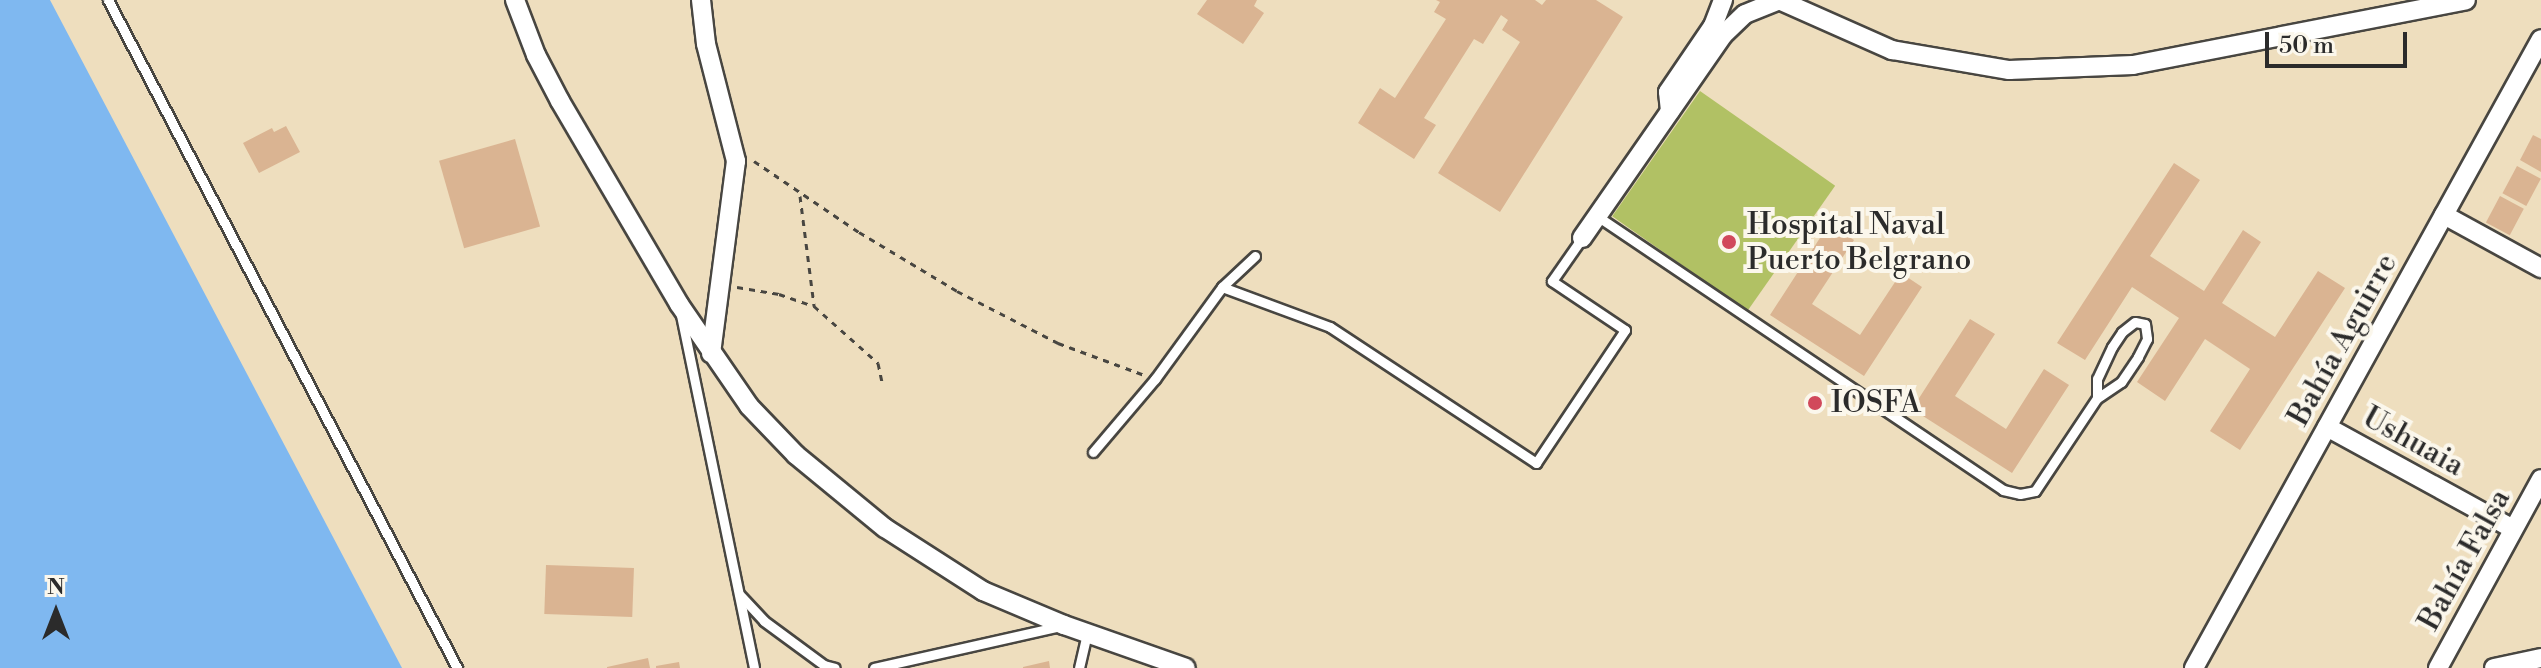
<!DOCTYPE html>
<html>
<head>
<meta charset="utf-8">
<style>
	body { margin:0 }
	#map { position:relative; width:2541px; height:668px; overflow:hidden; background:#eedebe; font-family:"Libre Bodoni",serif }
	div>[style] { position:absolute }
	.green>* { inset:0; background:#b1c164; transform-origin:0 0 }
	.water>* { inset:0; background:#7fb8f0 }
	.building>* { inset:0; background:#dab492; transform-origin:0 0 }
	.path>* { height:3px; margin-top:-1.5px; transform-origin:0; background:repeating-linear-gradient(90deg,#484641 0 6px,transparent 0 12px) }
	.roads { filter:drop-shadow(2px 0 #484641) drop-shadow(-2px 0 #484641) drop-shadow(0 2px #484641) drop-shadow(0 -2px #484641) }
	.lane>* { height:9px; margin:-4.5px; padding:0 4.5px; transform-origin:4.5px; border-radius:4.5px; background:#fff }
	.street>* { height:18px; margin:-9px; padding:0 9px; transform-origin:9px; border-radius:9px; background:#fff }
	.dots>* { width:22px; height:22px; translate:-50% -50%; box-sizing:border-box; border:4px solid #fbf7ec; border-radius:50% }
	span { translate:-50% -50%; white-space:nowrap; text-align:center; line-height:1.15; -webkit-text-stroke:8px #fbf7ec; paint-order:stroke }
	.poi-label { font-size:30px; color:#2b2b2b }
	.left { translate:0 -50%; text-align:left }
	.street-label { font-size:30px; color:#2b2b2b }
	.north { position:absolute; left:16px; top:572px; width:80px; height:80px; -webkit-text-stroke:6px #fbf7ec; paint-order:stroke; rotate:0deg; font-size:22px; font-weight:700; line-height:32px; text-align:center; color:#2b2b2b }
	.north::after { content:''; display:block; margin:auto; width:28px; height:36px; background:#2b2b2b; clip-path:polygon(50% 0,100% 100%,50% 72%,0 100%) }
	.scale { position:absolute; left:2265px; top:32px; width:142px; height:36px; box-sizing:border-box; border:4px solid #2b2b2b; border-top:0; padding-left:10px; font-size:24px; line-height:28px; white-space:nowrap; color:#2b2b2b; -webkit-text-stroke:6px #fbf7ec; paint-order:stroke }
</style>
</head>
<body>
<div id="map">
	<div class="green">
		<div style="left:1700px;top:91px;width:165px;height:153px;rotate:35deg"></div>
	</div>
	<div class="water">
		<div style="clip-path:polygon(0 0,50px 0,402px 668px,0 668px)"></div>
	</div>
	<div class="building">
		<div style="clip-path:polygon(1207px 0,1257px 0,1254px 6px,1264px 13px,1243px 44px,1197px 14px)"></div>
		<div style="clip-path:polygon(1436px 0,1535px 0,1542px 5px,1546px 0,1596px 0,1623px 17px,1500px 212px,1438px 173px,1520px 42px,1502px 30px,1508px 20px,1501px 15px,1483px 44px,1474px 39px,1424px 118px,1436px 125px,1414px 159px,1358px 123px,1380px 88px,1395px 98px,1446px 19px,1434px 12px,1440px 2px)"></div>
		<div style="clip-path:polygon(286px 126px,300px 152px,259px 173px,243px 143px,272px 128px,274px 132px)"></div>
		<div style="clip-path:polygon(2533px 135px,2541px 139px,2541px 172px,2520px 160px)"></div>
		<div style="left:515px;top:139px;width:91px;height:79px;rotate:74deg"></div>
		<div style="clip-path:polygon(2174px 163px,2200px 180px,2150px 256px,2204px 291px,2243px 230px,2261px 242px,2222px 303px,2275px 337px,2318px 271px,2345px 288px,2240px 450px,2210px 431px,2250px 369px,2205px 339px,2165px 401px,2137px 382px,2179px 318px,2132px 287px,2085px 360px,2057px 343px)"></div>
		<div style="left:2517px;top:166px;width:27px;height:31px;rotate:28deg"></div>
		<div style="left:2500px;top:196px;width:27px;height:30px;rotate:28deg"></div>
		<div style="clip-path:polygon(1829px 224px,1854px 240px,1812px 304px,1860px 335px,1901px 273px,1922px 287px,1864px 376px,1770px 315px)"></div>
		<div style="clip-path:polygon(1970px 319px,1995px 334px,1955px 396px,2006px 429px,2044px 369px,2069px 385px,2012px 473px,1912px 409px)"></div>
		<div style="left:546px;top:565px;width:88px;height:49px;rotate:2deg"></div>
		<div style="clip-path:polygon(648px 658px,650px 668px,607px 668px,607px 667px)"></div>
		<div style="clip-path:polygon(1049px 661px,1050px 668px,1023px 668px,1023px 667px)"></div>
		<div style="clip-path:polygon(679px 662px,680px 668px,656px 668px,656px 666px)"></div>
	</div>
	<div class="path">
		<div style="left:754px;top:161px;width:127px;rotate:34.1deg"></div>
		<div style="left:859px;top:232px;width:114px;rotate:31deg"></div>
		<div style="left:957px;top:291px;width:114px;rotate:27.2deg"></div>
		<div style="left:1058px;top:343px;width:90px;rotate:20.3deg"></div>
		<div style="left:800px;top:196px;width:111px;rotate:82.7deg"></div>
		<div style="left:814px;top:306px;width:86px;rotate:41.7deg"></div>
		<div style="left:878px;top:363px;width:19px;rotate:78deg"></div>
		<div style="left:737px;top:287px;width:43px;rotate:9.5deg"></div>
		<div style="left:779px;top:294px;width:37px;rotate:19deg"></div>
	</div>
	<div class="roads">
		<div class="lane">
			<div style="left:108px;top:0;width:754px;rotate:62.41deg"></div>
			<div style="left:1597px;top:216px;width:490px;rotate:34deg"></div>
			<div style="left:2003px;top:490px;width:17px;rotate:13deg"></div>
			<div style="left:2020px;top:494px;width:15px;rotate:-11deg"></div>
			<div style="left:2035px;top:491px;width:112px;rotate:-56.3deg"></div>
			<div style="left:2097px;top:398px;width:19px;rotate:-90deg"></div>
			<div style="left:2097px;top:379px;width:35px;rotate:-65deg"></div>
			<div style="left:2112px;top:347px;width:18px;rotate:-56deg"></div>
			<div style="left:2122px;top:332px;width:16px;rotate:-38deg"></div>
			<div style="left:2135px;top:322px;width:10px;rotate:11deg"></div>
			<div style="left:2145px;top:324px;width:15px;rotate:82deg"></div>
			<div style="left:2147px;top:339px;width:20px;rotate:117deg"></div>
			<div style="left:2138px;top:357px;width:30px;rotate:124deg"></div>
			<div style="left:2121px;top:382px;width:29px;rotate:146deg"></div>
			<div style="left:1255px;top:256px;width:45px;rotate:136.8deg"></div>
			<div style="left:1222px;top:287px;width:115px;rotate:20.3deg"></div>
			<div style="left:1330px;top:327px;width:247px;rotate:33.4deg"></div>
			<div style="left:1536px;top:463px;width:160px;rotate:-56.2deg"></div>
			<div style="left:1625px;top:330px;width:88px;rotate:-146.1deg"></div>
			<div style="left:1552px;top:281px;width:52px;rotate:-55.1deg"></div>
			<div style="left:681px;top:315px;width:360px;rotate:78.3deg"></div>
			<div style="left:1093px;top:452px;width:96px;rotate:-49.7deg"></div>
			<div style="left:1155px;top:379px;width:114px;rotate:-53.9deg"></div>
			<div style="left:740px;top:595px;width:35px;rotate:47deg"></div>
			<div style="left:764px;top:621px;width:74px;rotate:36.3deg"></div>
			<div style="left:824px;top:665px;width:11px;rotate:15deg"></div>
			<div style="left:874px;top:668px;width:192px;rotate:-12.7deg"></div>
			<div style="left:1079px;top:668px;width:36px;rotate:-77deg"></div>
		</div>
		<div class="street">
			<div style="left:515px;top:0;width:59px;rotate:69.1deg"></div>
			<div style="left:536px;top:55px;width:52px;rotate:62.4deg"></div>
			<div style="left:560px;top:101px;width:235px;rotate:59.6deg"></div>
			<div style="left:679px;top:304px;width:124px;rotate:55.5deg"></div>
			<div style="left:749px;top:406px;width:68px;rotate:46.2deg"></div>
			<div style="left:796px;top:455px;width:115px;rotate:39.4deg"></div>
			<div style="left:885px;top:528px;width:117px;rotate:32.7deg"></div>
			<div style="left:983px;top:591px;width:88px;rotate:22.8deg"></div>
			<div style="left:1064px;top:625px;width:129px;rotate:19.4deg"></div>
			<div style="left:701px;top:0;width:44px;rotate:83.5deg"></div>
			<div style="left:706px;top:44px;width:121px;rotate:75.6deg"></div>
			<div style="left:736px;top:161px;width:194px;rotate:97.4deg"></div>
			<div style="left:1779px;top:0;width:124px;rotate:23.9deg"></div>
			<div style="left:1892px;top:50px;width:119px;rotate:9.7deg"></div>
			<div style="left:2009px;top:70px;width:124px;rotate:-2.3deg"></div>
			<div style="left:2133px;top:65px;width:339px;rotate:-11deg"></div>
			<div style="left:1670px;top:111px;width:19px;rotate:-96deg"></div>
			<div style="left:1668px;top:92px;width:80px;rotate:-55.7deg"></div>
			<div style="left:1713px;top:26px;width:28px;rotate:-69deg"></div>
			<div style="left:2444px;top:215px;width:111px;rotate:28.7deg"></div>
			<div style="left:1582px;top:238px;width:247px;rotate:-55.2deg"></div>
			<div style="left:1723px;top:35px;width:30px;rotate:-44deg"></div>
			<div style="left:1745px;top:14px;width:37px;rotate:-22deg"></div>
			<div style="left:2327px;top:427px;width:212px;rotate:28.7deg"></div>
			<div style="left:2194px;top:668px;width:718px;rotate:-61.12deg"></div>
			<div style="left:2438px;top:668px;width:215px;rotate:-61.4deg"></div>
			<div style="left:2494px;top:668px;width:48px;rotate:-12deg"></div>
		</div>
	</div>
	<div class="dots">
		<div style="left:1729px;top:242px;background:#d1495b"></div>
		<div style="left:1815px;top:403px;background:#d1495b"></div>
	</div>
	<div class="poi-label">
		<span class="left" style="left:1747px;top:242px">Hospital Naval<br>Puerto Belgrano</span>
		<span class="left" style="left:1831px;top:403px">IOSFA</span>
	</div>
	<div class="street-label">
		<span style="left:2343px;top:340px;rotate:-61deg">Bahía Aguirre</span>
		<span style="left:2413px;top:442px;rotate:29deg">Ushuaia</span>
		<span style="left:2465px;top:560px;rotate:-61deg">Bahía Falsa</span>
	</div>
	<div class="north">N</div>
	<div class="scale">50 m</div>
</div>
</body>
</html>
